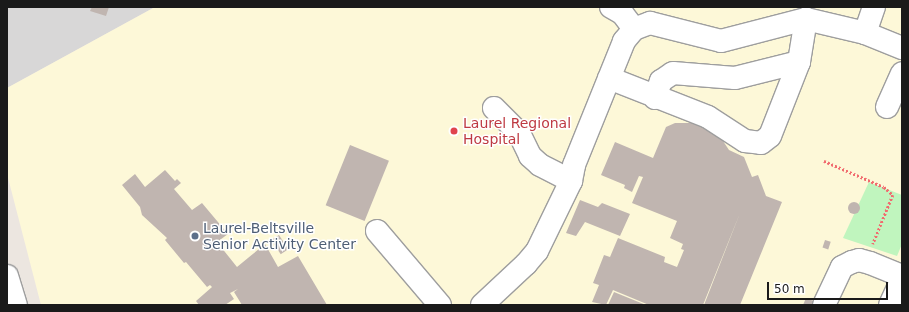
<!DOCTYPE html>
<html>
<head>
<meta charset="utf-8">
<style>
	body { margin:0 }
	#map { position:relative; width:909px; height:312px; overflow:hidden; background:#ece6e0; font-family:"DejaVu Sans",sans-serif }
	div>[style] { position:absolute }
	.residential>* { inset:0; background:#d8d7d7 }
	.education>* { inset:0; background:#fdf8d8 }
	.park>* { inset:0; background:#c0f5be }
	.building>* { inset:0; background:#c0b5b0; transform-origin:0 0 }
	.round { border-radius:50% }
	.path>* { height:2.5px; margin-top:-1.25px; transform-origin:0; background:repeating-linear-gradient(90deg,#f16c6f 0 2px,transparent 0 4px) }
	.roads { filter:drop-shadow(1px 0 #9e9e9e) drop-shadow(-1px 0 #9e9e9e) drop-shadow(0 1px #9e9e9e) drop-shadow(0 -1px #9e9e9e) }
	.minor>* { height:22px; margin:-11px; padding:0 11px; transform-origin:11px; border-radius:11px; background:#fff }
	.dots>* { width:11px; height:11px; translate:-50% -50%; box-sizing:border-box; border:2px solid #fff; border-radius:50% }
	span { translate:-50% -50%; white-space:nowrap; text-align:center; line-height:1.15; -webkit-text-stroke:3px #fff; paint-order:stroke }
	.health-label { font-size:14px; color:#be3a42 }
	.left { translate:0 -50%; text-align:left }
	.service-label { font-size:14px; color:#4e5e75 }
	.frame { position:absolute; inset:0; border:8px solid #1a1a1a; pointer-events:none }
	.scale { position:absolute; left:767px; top:282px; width:121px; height:18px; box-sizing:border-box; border:2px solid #1a1a1a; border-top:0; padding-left:5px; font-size:12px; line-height:14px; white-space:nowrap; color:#1a1a1a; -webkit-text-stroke:3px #fff; paint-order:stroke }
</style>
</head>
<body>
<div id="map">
	<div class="residential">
		<div style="clip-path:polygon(7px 7px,155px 7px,7px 88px)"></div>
	</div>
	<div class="education">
		<div style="clip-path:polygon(155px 7px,902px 7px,902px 305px,41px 305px,7px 174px,7px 88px)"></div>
	</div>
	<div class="park">
		<div style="clip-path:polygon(869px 182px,902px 195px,902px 244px,897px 256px,843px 238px)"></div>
	</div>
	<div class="building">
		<div style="clip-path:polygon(92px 7px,109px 7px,106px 16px,90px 11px)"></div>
		<div style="clip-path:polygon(675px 123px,692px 123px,707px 128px,721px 138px,729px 150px,744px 157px,752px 177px,758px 175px,766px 196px,782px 202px,740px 305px,704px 305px,740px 213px,703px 305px,649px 305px,613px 290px,606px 305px,592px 302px,599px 285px,593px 283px,604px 255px,610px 257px,618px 238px,665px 257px,664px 262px,677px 267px,684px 250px,681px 249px,683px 244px,670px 238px,677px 221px,632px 203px,643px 177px,639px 176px,632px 192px,624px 188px,625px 185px,601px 175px,615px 142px,653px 158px,666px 127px)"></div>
		<div style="left:350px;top:145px;width:42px;height:65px;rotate:22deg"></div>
		<div style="clip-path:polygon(165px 170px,175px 181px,177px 179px,181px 183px,174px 189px,192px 210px,202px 203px,228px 234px,217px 242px,237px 267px,265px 244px,278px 267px,298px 256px,327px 305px,242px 305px,234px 292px,238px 289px,230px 293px,234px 299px,225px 305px,199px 305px,196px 301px,212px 287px,210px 285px,207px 287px,186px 262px,184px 263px,165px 240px,167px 238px,142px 215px,140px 207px,122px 185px,135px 174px,145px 187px)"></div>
		<div style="clip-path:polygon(580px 200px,598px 207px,602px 203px,630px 214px,620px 236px,585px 222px,576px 236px,566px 233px)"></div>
		<div class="round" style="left:848px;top:202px;width:12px;height:12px"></div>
		<div style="left:279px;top:235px;width:17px;height:9px;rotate:57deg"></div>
		<div style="left:825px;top:240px;width:6px;height:8px;rotate:18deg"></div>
		<div style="clip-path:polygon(614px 292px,646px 305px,608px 305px)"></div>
		<div style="clip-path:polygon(806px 298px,824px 305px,803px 305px)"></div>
	</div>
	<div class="path">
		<div style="left:824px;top:161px;width:65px;rotate:23.4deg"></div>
		<div style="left:884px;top:187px;width:12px;rotate:42deg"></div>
		<div style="left:893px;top:195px;width:53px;rotate:112.2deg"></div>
	</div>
	<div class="roads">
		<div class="minor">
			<div style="left:611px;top:7px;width:13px;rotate:29deg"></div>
			<div style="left:622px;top:13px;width:20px;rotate:53deg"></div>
			<div style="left:865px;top:33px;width:28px;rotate:-71deg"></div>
			<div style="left:609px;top:78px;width:106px;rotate:21.5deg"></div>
			<div style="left:708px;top:117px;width:44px;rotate:33deg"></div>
			<div style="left:745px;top:141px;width:16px;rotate:7deg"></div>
			<div style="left:761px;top:143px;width:11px;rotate:-38deg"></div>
			<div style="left:770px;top:136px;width:79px;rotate:-68.6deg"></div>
			<div style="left:655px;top:98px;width:18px;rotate:-71deg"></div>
			<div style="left:661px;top:81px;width:14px;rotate:-34deg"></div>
			<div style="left:673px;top:73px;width:62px;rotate:4.6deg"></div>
			<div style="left:735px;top:78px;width:66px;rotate:-14deg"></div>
			<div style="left:799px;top:62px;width:44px;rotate:-80.8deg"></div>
			<div style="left:887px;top:107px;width:37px;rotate:-66deg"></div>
			<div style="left:494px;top:108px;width:35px;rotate:45deg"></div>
			<div style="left:519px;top:133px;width:25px;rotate:64deg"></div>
			<div style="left:530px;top:156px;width:13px;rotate:42deg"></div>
			<div style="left:540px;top:165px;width:35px;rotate:27deg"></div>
			<div style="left:377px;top:231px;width:97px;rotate:49.6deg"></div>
			<div style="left:7px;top:276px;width:30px;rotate:73deg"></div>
			<div style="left:482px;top:305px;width:60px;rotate:-43deg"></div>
			<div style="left:526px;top:264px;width:17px;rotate:-50deg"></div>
			<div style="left:537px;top:251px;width:78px;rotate:-64.1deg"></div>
			<div style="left:571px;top:181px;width:16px;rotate:-79deg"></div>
			<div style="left:574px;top:165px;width:134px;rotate:-68deg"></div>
			<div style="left:624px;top:41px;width:16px;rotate:-50deg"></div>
			<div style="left:634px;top:29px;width:17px;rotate:-21deg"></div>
			<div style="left:650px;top:23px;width:73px;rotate:14.2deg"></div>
			<div style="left:721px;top:41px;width:88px;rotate:-14.5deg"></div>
			<div style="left:806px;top:19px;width:61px;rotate:13.3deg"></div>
			<div style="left:865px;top:33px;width:40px;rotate:22deg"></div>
			<div style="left:824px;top:305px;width:42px;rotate:-64.7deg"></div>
			<div style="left:842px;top:267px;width:11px;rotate:-27deg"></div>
			<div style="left:852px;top:262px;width:7px;rotate:-16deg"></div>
			<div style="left:859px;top:260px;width:11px;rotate:15deg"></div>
			<div style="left:870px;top:263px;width:35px;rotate:22deg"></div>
			<div style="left:890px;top:305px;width:29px;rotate:-65deg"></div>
		</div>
	</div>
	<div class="dots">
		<div style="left:454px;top:131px;background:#e0444e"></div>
		<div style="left:195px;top:236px;background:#5c6f8a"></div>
	</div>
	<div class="health-label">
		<span class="left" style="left:463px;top:131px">Laurel Regional<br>Hospital</span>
	</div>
	<div class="service-label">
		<span class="left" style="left:203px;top:236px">Laurel-Beltsville<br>Senior Activity Center</span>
	</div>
	<div class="frame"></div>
	<div class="scale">50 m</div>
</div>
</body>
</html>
